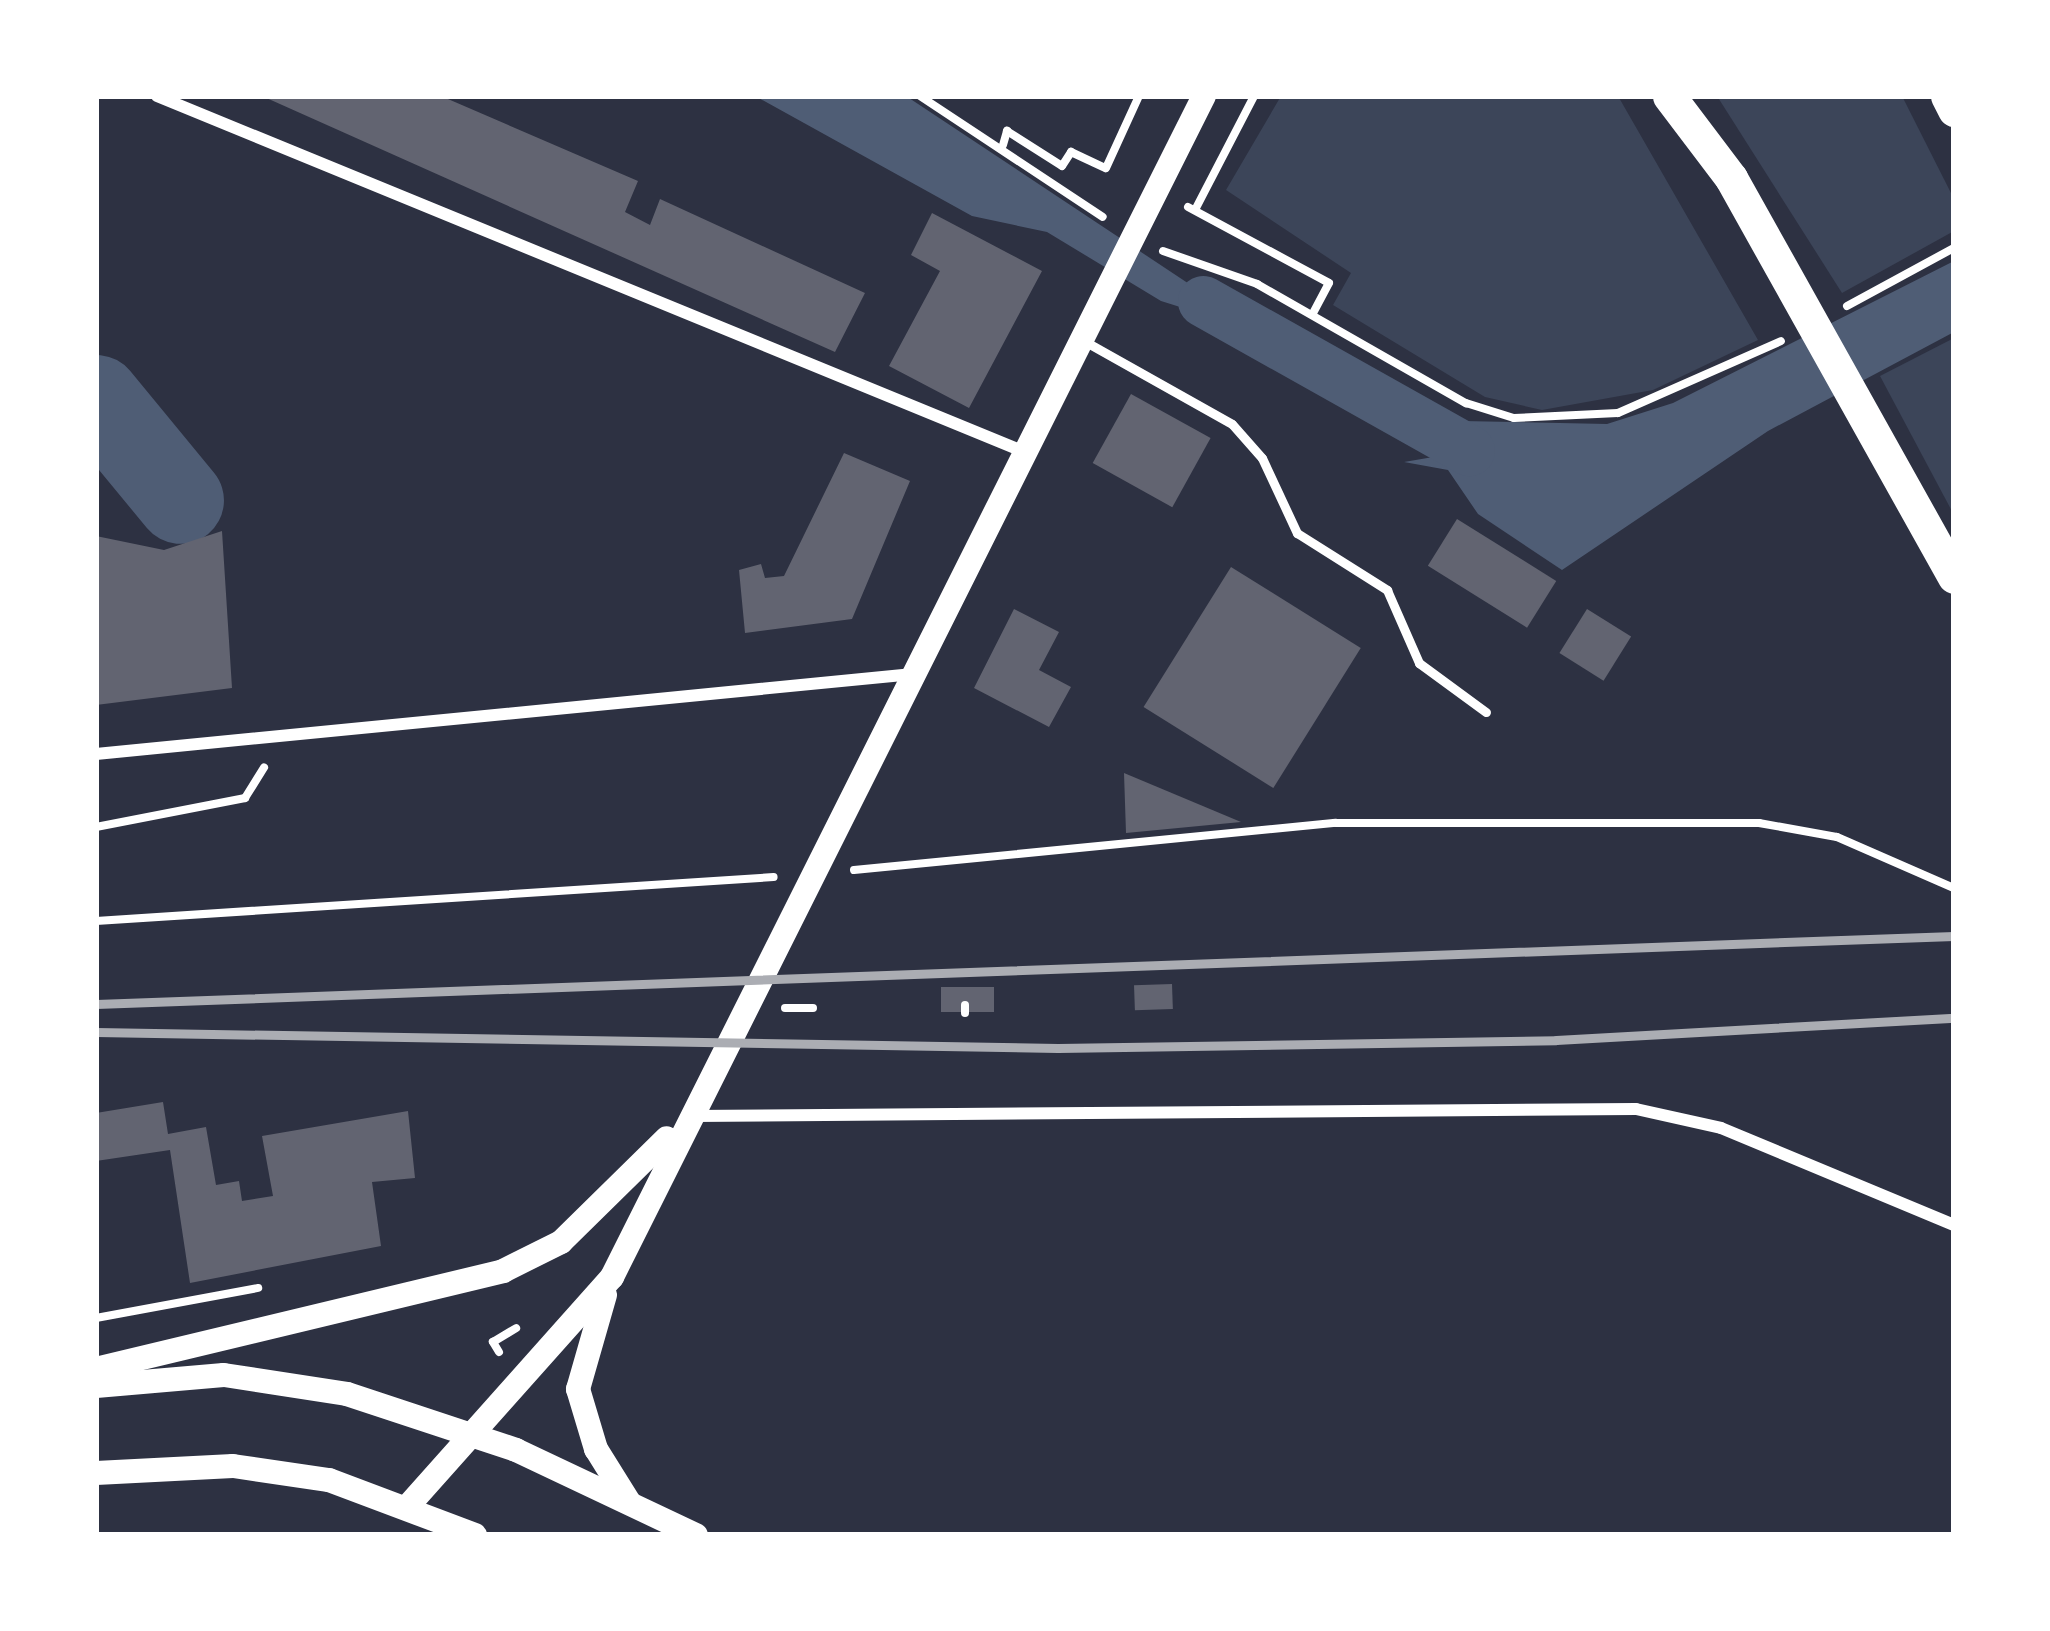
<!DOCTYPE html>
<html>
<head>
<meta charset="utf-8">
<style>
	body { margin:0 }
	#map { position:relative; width:2050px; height:1631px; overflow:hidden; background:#2d3142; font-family:Jost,sans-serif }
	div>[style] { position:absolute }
	.green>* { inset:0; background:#3c4559 }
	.water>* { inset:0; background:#4f5d75 }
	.canal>* { height:51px; margin:-25.5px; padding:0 25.5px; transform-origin:25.5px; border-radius:25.5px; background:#4f5d75 }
	.river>* { height:87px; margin:-43.5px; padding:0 43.5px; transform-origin:43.5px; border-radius:43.5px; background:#4f5d75 }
	.building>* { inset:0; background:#626471; transform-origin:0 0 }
	.path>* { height:8px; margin:-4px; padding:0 4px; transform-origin:4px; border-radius:4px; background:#fff }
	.service>* { height:9px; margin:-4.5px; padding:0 4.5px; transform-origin:4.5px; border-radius:4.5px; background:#fff }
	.minor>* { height:12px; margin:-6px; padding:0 6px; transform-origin:6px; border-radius:6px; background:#fff }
	.secondary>* { height:24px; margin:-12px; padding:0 12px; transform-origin:12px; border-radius:12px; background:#fff }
	.trunk>* { height:33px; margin:-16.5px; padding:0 16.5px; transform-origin:16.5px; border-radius:16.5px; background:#fff }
	.rail>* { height:9px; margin:-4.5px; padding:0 4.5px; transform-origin:4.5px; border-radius:4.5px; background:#abadb3 }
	span { translate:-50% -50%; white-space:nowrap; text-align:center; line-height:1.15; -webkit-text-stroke:9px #fff; paint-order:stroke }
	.frame { position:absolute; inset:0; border:99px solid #fff; pointer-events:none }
</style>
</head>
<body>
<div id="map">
	<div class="green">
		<div style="clip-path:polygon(1281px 96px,1618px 96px,1758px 340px,1653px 390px,1542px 410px,1485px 397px,1333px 305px,1351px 273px,1226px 190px)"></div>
		<div style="clip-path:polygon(1717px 96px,1902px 96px,1954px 199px,1954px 231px,1842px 293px)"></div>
		<div style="clip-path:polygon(1954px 338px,1954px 515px,1880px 376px)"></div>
	</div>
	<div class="water">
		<div style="clip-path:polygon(755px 96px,906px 96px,1263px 333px,1161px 301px,1047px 232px,972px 216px)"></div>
		<div style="clip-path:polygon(1954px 261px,1954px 332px,1768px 431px,1562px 570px,1478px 514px,1448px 470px,1404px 462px,1439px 456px,1410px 420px,1607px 424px,1673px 403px)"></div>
	</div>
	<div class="canal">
		<div style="left:1203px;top:301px;width:305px;rotate:29.3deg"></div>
	</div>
	<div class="river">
		<div style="left:96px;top:398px;width:132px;rotate:50.5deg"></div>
	</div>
	<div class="building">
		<div style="clip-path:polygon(262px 96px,441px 96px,638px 181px,625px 212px,650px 225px,660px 199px,865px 293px,835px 352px)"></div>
		<div style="clip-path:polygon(932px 213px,1042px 271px,969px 408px,889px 366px,940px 271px,911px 255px)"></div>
		<div style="left:1131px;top:394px;width:91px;height:79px;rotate:29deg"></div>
		<div style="clip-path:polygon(844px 453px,910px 481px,852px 619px,745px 633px,739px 570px,761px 564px,765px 578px,784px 576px)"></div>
		<div style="left:1457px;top:519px;width:117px;height:55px;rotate:32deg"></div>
		<div style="clip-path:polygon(222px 531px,232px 688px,96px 705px,96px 536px,164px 550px)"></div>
		<div style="left:1231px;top:567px;width:153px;height:165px;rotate:32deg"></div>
		<div style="clip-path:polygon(1014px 609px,1059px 632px,1039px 670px,1071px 687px,1049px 727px,974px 688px)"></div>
		<div style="left:1587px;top:609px;width:52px;height:52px;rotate:32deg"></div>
		<div style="clip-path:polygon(1124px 773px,1241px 822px,1126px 833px)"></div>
		<div style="left:1172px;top:984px;width:25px;height:38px;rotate:88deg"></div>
		<div style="left:941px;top:987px;width:53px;height:25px"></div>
		<div style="clip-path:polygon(163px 1102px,168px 1134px,206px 1127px,216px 1185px,239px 1181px,242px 1201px,273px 1196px,262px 1136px,408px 1111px,415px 1178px,372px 1182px,381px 1246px,190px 1283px,170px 1150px,96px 1161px,96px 1113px)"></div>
	</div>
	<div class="path">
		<div style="left:920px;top:96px;width:219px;rotate:33.5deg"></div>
		<div style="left:1003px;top:145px;width:15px;rotate:-74deg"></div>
		<div style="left:1007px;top:131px;width:65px;rotate:32.5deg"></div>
		<div style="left:1062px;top:166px;width:17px;rotate:-57deg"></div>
		<div style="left:1071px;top:152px;width:38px;rotate:25deg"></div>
		<div style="left:1106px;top:168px;width:79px;rotate:-65.4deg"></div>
		<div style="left:1188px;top:207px;width:160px;rotate:28.3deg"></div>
		<div style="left:1329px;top:283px;width:36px;rotate:118deg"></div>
		<div style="left:1195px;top:210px;width:128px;rotate:-62.6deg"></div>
		<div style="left:1163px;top:251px;width:100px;rotate:19.3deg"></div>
		<div style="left:1257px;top:284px;width:241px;rotate:29.7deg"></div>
		<div style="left:1466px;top:403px;width:50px;rotate:17.4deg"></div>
		<div style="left:1514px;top:418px;width:104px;rotate:-2.8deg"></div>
		<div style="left:1618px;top:413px;width:178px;rotate:-23.8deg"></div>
		<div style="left:1847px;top:306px;width:122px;rotate:-28.5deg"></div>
		<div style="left:96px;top:827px;width:152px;rotate:-11deg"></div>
		<div style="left:245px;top:798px;width:36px;rotate:-58deg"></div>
		<div style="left:854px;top:870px;width:484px;rotate:-5.6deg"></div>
		<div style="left:1336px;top:823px;width:423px"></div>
		<div style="left:1759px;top:823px;width:79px;rotate:10.2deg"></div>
		<div style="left:1837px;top:837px;width:128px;rotate:23.6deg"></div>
		<div style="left:96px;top:921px;width:679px;rotate:-3.71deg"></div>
		<div style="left:965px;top:1005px;width:8px;rotate:90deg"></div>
		<div style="left:785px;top:1008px;width:28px"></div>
		<div style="left:96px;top:1318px;width:165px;rotate:-10.5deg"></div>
		<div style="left:499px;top:1352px;width:12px;rotate:-121deg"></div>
		<div style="left:493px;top:1342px;width:27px;rotate:-31deg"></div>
	</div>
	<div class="service">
		<div style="left:1086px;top:342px;width:167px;rotate:29.3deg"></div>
		<div style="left:1232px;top:424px;width:45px;rotate:48.6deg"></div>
		<div style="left:1262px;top:458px;width:83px;rotate:65deg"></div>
		<div style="left:1297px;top:533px;width:107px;rotate:32.3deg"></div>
		<div style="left:1387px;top:590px;width:80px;rotate:66.3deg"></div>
		<div style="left:1419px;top:663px;width:83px;rotate:36.2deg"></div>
	</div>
	<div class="minor">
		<div style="left:157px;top:96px;width:940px;rotate:22.31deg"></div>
		<div style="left:96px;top:754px;width:821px;rotate:-5.59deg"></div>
		<div style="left:693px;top:1116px;width:943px;rotate:-0.43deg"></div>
		<div style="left:1636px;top:1109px;width:87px;rotate:12.6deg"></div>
		<div style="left:1721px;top:1128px;width:252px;rotate:22.6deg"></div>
	</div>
	<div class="secondary">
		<div style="left:605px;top:1295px;width:98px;rotate:106deg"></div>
		<div style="left:578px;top:1389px;width:63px;rotate:73.3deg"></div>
		<div style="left:596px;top:1449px;width:62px;rotate:58.1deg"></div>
		<div style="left:96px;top:1369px;width:419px;rotate:-13.5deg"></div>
		<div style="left:503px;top:1271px;width:65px;rotate:-26.6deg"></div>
		<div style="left:561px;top:1242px;width:148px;rotate:-44.5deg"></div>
		<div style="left:96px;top:1386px;width:128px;rotate:-4.9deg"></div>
		<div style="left:224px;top:1375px;width:124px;rotate:8.8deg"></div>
		<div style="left:347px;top:1394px;width:178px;rotate:18.3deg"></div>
		<div style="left:516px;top:1450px;width:199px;rotate:25.3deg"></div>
		<div style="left:96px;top:1473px;width:137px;rotate:-2.9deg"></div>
		<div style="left:233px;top:1466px;width:97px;rotate:8.3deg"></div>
		<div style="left:329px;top:1480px;width:156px;rotate:20.6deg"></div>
		<div style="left:408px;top:1506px;width:307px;rotate:-48.3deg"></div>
		<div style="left:612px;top:1277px;width:1321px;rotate:-63.38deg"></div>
	</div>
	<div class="trunk">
		<div style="left:1669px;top:96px;width:103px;rotate:52.9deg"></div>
		<div style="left:1731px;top:178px;width:457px;rotate:60.8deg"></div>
		<div style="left:1947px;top:96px;width:16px;rotate:63deg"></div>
	</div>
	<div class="rail">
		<div style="left:96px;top:1004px;width:1859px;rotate:-2.1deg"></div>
		<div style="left:96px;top:1032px;width:962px;rotate:0.95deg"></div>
		<div style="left:1058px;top:1048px;width:498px;rotate:-0.9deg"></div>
		<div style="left:1556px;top:1040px;width:399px;rotate:-3.2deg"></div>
	</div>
	<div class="frame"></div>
</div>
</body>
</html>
